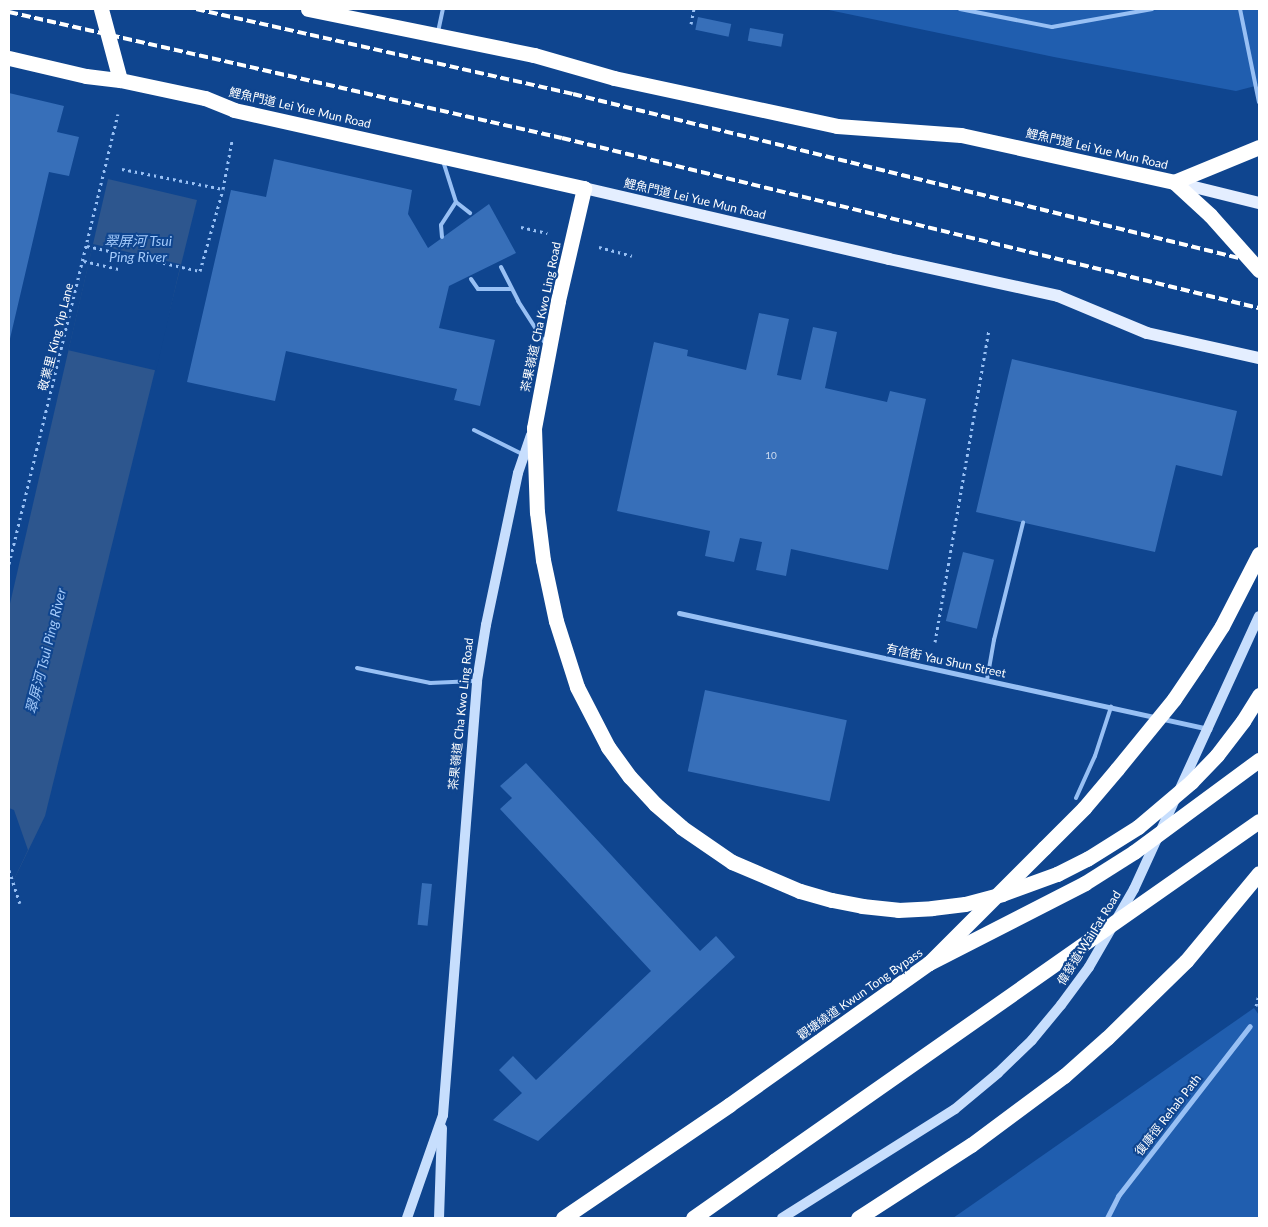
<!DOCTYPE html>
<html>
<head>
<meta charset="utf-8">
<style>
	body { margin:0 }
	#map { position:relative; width:1268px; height:1227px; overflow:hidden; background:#0f458f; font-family:Lato,"Noto Sans TC",sans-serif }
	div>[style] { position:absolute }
	.green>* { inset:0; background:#205eaf }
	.water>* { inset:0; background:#2d568e }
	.pier>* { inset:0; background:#0f458f; transform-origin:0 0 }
	.building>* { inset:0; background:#376fb9; transform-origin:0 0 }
	.path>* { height:3px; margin-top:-1.5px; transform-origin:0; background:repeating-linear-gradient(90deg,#98c0f4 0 2.5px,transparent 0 6.5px) }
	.lane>* { height:4px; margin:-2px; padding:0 2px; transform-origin:2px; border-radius:2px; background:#98c0f4 }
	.street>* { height:5px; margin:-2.5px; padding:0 2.5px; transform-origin:2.5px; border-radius:2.5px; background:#98c0f4 }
	.secondary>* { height:10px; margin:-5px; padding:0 5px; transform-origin:5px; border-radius:5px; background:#c7defd }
	.primary>* { height:12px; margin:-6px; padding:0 6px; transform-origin:6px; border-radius:6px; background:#e4eeff }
	.highway>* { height:15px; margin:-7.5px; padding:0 7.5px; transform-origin:7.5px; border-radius:7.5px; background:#fff }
	.rail>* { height:4px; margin-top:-2px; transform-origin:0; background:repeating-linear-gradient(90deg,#fff 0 9px,transparent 0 13px) }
	.highway-bridge>* { height:15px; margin:-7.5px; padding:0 7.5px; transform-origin:7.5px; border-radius:7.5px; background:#fff }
	span { translate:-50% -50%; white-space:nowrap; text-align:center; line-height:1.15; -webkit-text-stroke:4px #0f458f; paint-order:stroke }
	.number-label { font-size:10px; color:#cddbee }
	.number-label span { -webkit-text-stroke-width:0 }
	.street-label { font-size:12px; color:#fff }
	.water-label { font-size:14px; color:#a3cafb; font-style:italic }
	.frame { position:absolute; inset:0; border:10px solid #fff; pointer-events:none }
</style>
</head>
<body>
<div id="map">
	<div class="green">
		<div style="clip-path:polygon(824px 9px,1259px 9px,1259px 85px,1236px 91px,1054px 57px)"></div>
		<div style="clip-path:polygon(1254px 1008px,1259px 1015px,1259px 1218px,953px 1218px)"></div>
	</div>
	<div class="water">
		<div style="clip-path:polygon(108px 179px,197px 200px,45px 816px,9px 890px,9px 608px)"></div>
	</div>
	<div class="pier">
		<div style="left:93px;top:244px;width:90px;height:109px;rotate:13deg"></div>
		<div style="clip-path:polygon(9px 808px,14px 810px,28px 850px,9px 890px)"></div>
	</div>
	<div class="building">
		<div style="left:698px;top:17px;width:34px;height:13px;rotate:12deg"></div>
		<div style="left:750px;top:28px;width:34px;height:13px;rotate:10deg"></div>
		<div style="clip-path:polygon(9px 93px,64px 106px,57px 132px,79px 137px,69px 176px,49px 172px,9px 343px)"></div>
		<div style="clip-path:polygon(274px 159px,412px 190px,408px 214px,428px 248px,489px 204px,516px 253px,449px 286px,439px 328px,495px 340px,480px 406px,454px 400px,457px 389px,286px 351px,275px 401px,187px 382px,231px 190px,266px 197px)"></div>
		<div style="clip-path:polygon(759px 313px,789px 319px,777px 375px,801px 380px,813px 327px,837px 332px,825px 388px,887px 402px,890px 391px,926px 399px,888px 570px,791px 549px,786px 576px,756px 570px,762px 542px,740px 538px,734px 562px,705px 556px,710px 531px,617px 511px,654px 342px,688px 350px,687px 356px,746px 370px)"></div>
		<div style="clip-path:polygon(1012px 359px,1237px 411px,1222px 476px,1176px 465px,1155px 552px,976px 512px)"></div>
		<div style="left:963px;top:552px;width:32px;height:71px;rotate:14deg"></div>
		<div style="left:705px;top:690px;width:145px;height:83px;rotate:12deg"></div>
		<div style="clip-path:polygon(526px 763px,700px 951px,716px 936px,735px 957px,538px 1141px,493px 1120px,522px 1093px,499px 1070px,513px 1056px,536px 1080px,651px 971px,500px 809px,512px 798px,500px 786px)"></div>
		<div style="left:422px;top:883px;width:10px;height:42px;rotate:6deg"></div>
	</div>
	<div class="path">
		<div style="left:691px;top:24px;width:15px;rotate:-79deg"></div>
		<div style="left:122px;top:169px;width:103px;rotate:11.2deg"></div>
		<div style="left:521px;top:227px;width:27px;rotate:13deg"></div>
		<div style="left:87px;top:246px;width:116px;rotate:12.5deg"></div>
		<div style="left:200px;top:271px;width:85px;rotate:-74.3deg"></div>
		<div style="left:223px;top:189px;width:49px;rotate:-79.4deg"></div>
		<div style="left:599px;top:247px;width:34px;rotate:15deg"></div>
		<div style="left:84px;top:261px;width:36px;rotate:13deg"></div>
		<div style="left:9px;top:564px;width:463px;rotate:-76.4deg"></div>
		<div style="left:935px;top:642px;width:317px;rotate:-80.2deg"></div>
		<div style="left:9px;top:870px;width:35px;rotate:72deg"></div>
		<div style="left:1256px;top:1006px;width:12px;rotate:-76deg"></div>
	</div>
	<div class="lane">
		<div style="left:960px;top:9px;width:94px;rotate:11.1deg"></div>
		<div style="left:1052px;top:27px;width:102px;rotate:-10.2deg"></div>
		<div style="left:1240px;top:9px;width:95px;rotate:78.5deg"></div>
		<div style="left:438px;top:32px;width:24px;rotate:-78deg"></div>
		<div style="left:443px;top:161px;width:43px;rotate:72.4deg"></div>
		<div style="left:456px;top:202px;width:18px;rotate:38deg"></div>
		<div style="left:442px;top:237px;width:12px;rotate:-95deg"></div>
		<div style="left:441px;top:225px;width:27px;rotate:-57deg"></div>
		<div style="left:501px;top:267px;width:38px;rotate:63deg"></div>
		<div style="left:518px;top:301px;width:50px;rotate:57.3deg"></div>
		<div style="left:471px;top:279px;width:12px;rotate:55deg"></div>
		<div style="left:478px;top:289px;width:33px"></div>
		<div style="left:474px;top:430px;width:56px;rotate:26.6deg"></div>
		<div style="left:357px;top:668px;width:75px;rotate:11.6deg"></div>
		<div style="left:430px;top:683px;width:45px;rotate:-2.5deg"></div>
		<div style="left:987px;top:680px;width:41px;rotate:-80.1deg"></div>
		<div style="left:994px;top:640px;width:121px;rotate:-76.1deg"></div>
		<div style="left:1076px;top:798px;width:46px;rotate:-65.7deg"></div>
		<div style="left:1095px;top:756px;width:52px;rotate:-71.9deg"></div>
	</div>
	<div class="street">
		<div style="left:679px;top:613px;width:543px;rotate:12.35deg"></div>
		<div style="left:1107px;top:1218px;width:25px;rotate:-63deg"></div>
		<div style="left:1118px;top:1196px;width:215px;rotate:-52.2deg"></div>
	</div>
	<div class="secondary">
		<div style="left:407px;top:1218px;width:109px;rotate:-70.7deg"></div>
		<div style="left:443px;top:1115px;width:435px;rotate:-85.5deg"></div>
		<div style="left:477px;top:681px;width:57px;rotate:-80.9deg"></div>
		<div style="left:486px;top:625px;width:155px;rotate:-78.1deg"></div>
		<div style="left:518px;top:473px;width:40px;rotate:-71.1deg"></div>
		<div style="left:439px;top:1218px;width:90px;rotate:-88.1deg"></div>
		<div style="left:782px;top:1218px;width:204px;rotate:-32.2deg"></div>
		<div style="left:955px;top:1109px;width:56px;rotate:-39.9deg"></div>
		<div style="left:998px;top:1073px;width:47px;rotate:-44.1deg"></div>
		<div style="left:1032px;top:1040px;width:45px;rotate:-50.4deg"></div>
		<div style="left:1061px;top:1005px;width:47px;rotate:-53.6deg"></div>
		<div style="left:1089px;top:967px;width:90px;rotate:-60deg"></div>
		<div style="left:1134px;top:889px;width:300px;rotate:-65.4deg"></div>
	</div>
	<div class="primary">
		<div style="left:1174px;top:182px;width:88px;rotate:13.9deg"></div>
		<div style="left:584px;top:188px;width:313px;rotate:13.1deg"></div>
		<div style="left:889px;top:259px;width:173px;rotate:12.3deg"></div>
		<div style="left:1058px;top:296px;width:96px;rotate:22.6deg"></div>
		<div style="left:1147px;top:333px;width:115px;rotate:12.6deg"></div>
	</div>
	<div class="highway">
		<div style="left:101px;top:9px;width:73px;rotate:75deg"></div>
		<div style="left:308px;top:9px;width:231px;rotate:11.5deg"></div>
		<div style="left:534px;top:55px;width:83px;rotate:16deg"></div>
		<div style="left:614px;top:78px;width:228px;rotate:12.1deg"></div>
		<div style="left:837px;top:126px;width:124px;rotate:4.2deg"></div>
		<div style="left:961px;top:135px;width:218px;rotate:12.4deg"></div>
		<div style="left:1174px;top:182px;width:92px;rotate:-22.4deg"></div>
		<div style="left:9px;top:58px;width:79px;rotate:13.2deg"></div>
		<div style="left:86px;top:76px;width:34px;rotate:7deg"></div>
		<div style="left:120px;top:80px;width:87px;rotate:12deg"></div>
		<div style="left:205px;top:98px;width:31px;rotate:22deg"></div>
		<div style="left:234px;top:110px;width:359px;rotate:12.6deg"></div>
		<div style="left:584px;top:188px;width:116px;rotate:103deg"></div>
		<div style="left:558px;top:301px;width:129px;rotate:100.7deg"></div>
		<div style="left:534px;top:428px;width:84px;rotate:88deg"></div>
		<div style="left:537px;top:512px;width:48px;rotate:82.9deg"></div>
		<div style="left:543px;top:560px;width:62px;rotate:78deg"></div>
		<div style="left:556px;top:621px;width:69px;rotate:72.3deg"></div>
		<div style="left:577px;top:687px;width:68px;rotate:62.7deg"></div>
		<div style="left:608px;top:747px;width:37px;rotate:54deg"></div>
		<div style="left:630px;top:777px;width:37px;rotate:47deg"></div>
		<div style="left:655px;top:804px;width:35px;rotate:41deg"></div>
		<div style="left:681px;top:827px;width:62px;rotate:34.5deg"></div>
		<div style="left:1174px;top:182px;width:49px;rotate:42.5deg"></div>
		<div style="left:1210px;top:215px;width:74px;rotate:48.3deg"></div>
		<div style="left:1044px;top:848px;width:57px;rotate:-45deg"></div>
		<div style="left:1084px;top:808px;width:51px;rotate:-49.8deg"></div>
		<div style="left:563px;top:1218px;width:201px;rotate:-34.2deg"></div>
		<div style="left:729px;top:1105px;width:245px;rotate:-35.4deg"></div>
		<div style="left:929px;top:963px;width:175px;rotate:-27.1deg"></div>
		<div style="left:1085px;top:883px;width:58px;rotate:-32.3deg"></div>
		<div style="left:693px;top:1218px;width:99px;rotate:-35.1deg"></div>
		<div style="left:858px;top:1218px;width:135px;rotate:-32.9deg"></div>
		<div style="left:971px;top:1145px;width:116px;rotate:-36.6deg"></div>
		<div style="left:1064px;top:1076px;width:57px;rotate:-41.5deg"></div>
		<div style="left:1107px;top:1038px;width:110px;rotate:-44.3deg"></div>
		<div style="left:1186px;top:961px;width:114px;rotate:-50.3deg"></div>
	</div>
	<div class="rail">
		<div style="left:196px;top:9px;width:386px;rotate:12.7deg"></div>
		<div style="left:573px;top:94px;width:707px;rotate:13.84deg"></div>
		<div style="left:9px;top:12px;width:567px;rotate:12.84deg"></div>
		<div style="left:562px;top:138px;width:717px;rotate:13.71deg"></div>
	</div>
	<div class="highway-bridge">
		<div style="left:1117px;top:769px;width:90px;rotate:-50.8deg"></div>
		<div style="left:1174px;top:699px;width:41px;rotate:-55.9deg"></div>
		<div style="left:1197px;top:665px;width:46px;rotate:-57.3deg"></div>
		<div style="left:1222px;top:626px;width:81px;rotate:-62.8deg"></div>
		<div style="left:1134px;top:852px;width:155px;rotate:-36.4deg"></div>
		<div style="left:732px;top:862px;width:74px;rotate:23.1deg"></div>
		<div style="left:800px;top:891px;width:33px;rotate:16deg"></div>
		<div style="left:832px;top:900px;width:31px;rotate:11deg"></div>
		<div style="left:862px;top:906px;width:36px;rotate:6deg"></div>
		<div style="left:898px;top:910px;width:34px;rotate:-3deg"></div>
		<div style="left:932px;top:908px;width:33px;rotate:-7deg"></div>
		<div style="left:965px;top:904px;width:38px;rotate:-15deg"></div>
		<div style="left:1002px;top:894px;width:59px;rotate:-20deg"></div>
		<div style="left:1057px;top:874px;width:34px;rotate:-27deg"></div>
		<div style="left:1087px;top:859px;width:60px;rotate:-32.1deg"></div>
		<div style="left:1138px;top:827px;width:70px;rotate:-40.3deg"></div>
		<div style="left:1191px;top:782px;width:37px;rotate:-46deg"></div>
		<div style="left:1217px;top:755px;width:43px;rotate:-52.6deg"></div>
		<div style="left:1243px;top:721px;width:31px;rotate:-58deg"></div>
		<div style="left:929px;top:963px;width:163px;rotate:-45deg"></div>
		<div style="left:774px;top:1161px;width:592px;rotate:-35.03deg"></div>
	</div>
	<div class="number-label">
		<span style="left:771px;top:456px">10</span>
	</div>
	<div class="street-label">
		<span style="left:300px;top:108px;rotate:13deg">鯉魚門道 Lei Yue Mun Road</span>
		<span style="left:1097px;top:149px;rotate:13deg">鯉魚門道 Lei Yue Mun Road</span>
		<span style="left:695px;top:199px;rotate:13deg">鯉魚門道 Lei Yue Mun Road</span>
		<span style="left:541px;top:317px;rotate:-78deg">茶果嶺道 Cha Kwo Ling Road</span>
		<span style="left:56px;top:337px;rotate:-76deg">敬業里 King Yip Lane</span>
		<span style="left:946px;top:661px;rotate:12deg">有信街 Yau Shun Street</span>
		<span style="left:461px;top:714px;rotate:-84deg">茶果嶺道 Cha Kwo Ling Road</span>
		<span style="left:1089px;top:938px;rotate:-58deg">偉發道 Wai Fat Road</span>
		<span style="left:860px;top:994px;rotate:-35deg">觀塘繞道 Kwun Tong Bypass</span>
		<span style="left:1168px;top:1115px;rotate:-52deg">復康徑 Rehab Path</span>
	</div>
	<div class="water-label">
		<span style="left:138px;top:249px">翠屏河 Tsui<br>Ping River</span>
		<span style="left:46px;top:651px;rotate:-76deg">翠屏河 Tsui Ping River</span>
	</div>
	<div class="frame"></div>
</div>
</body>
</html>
